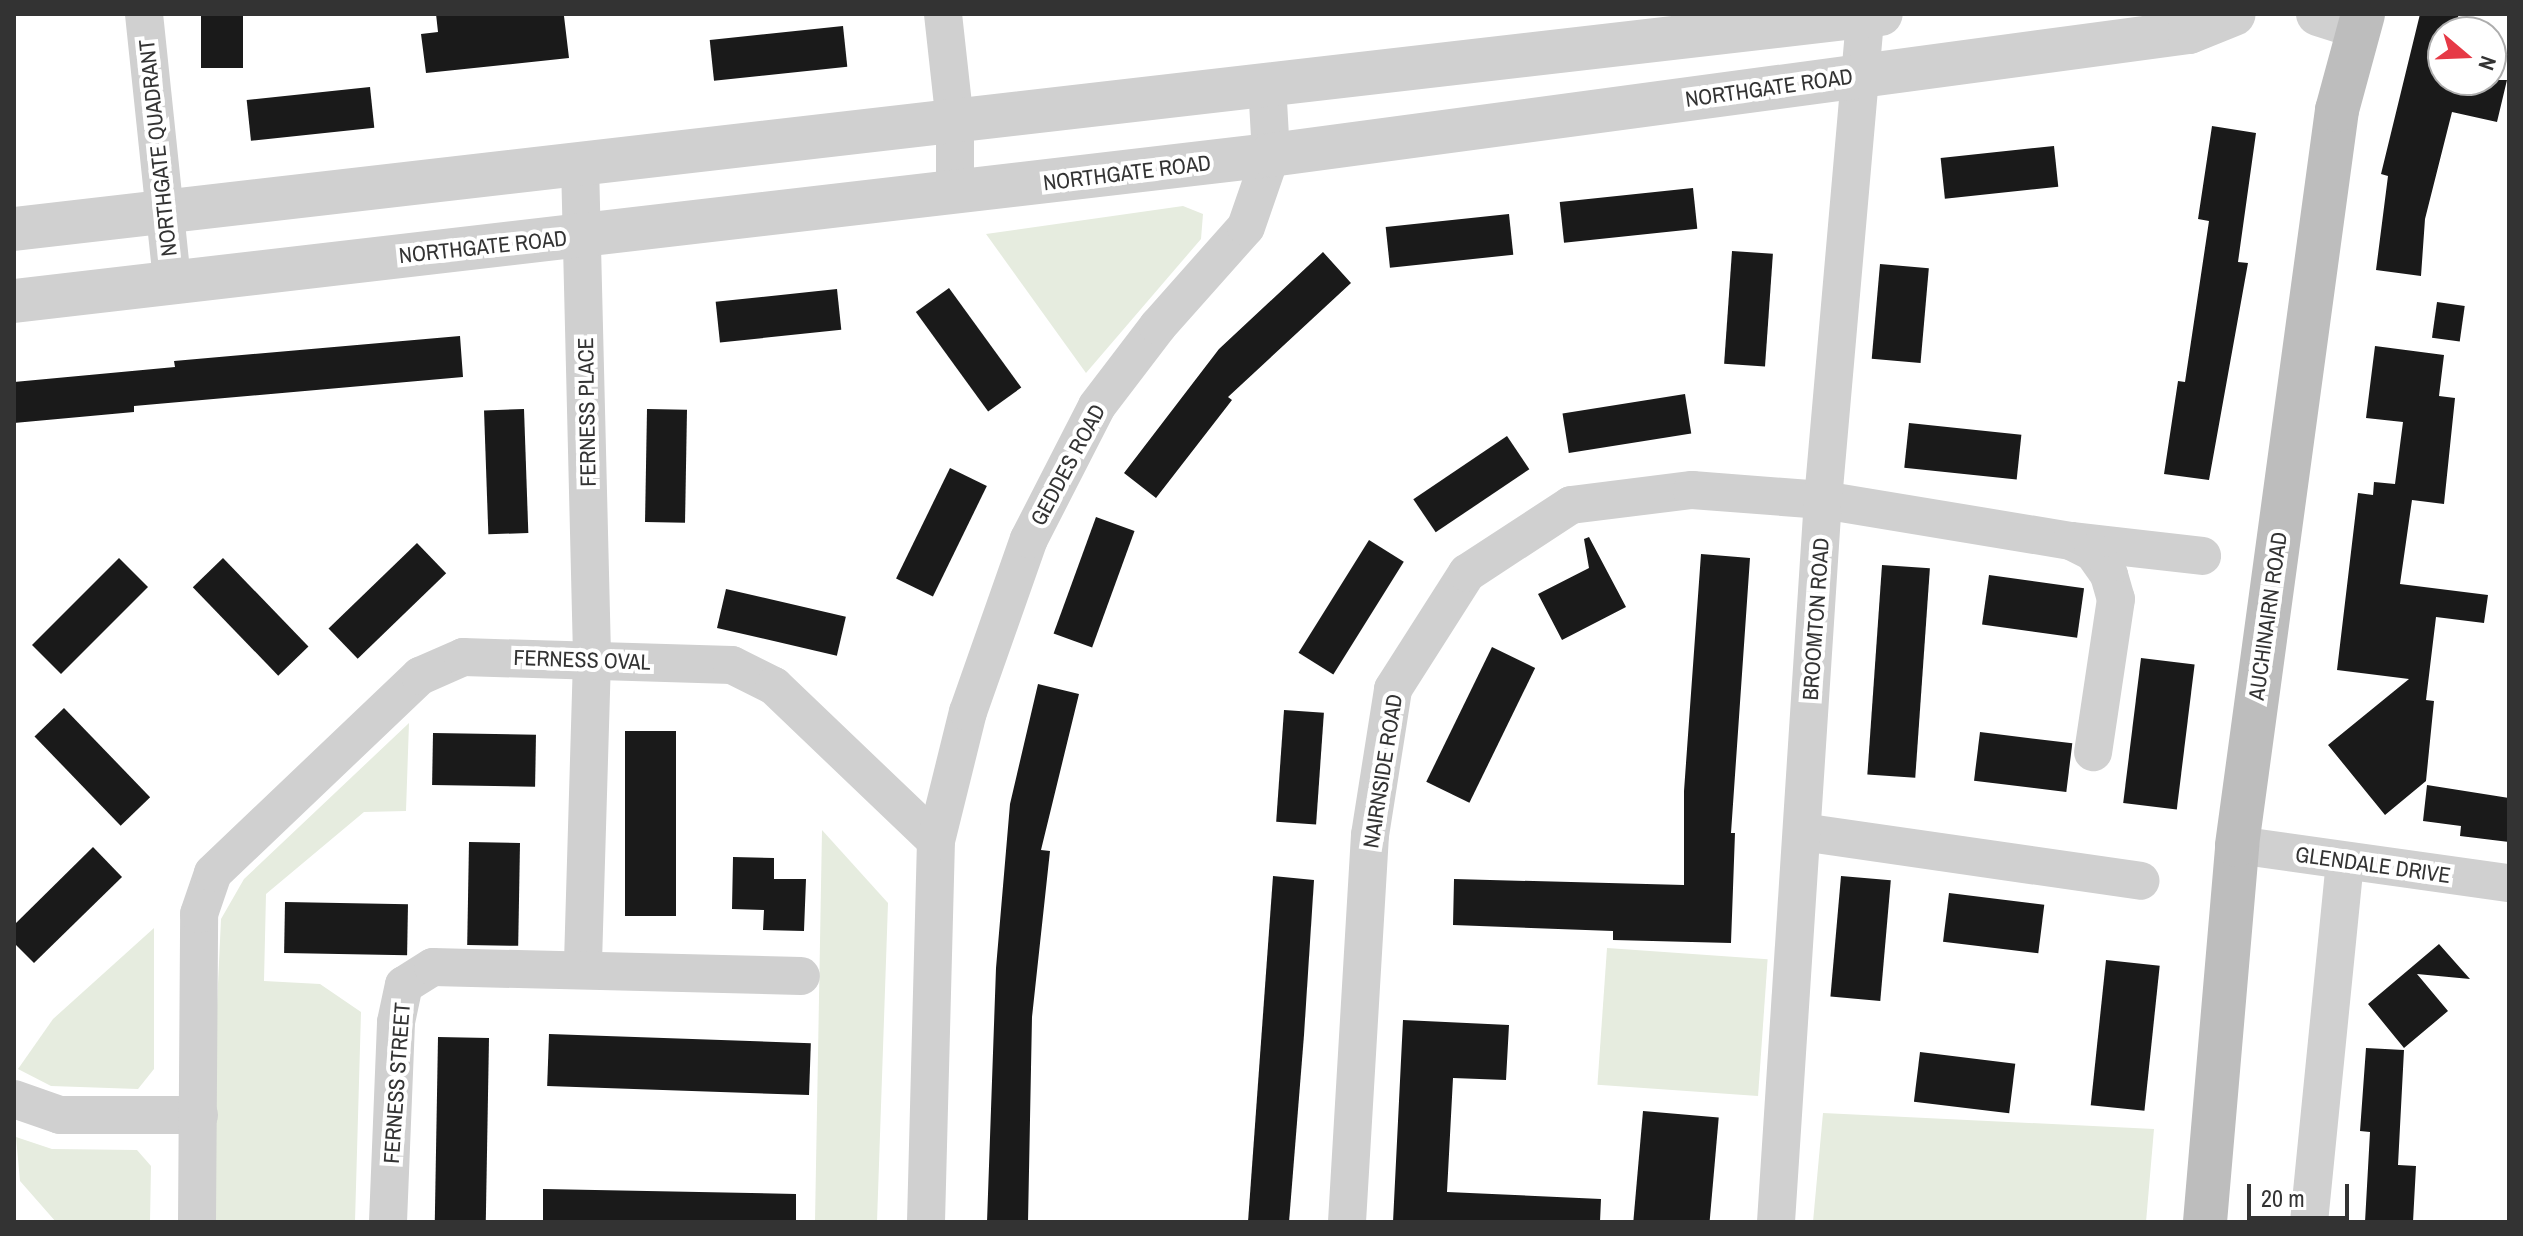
<!DOCTYPE html>
<html>
<head>
<meta charset="utf-8">
<style>
	body { margin:0 }
	#map { position:relative; width:2523px; height:1236px; overflow:hidden; background:#fff; font-family:"Archivo Narrow",sans-serif }
	div>[style] { position:absolute }
	.green>* { inset:0; background:#e6ecdf; transform-origin:0 0 }
	.building>* { inset:0; background:#1a1a1a; transform-origin:0 0 }
	.minor>* { height:38px; margin:-19px; padding:0 19px; transform-origin:19px; border-radius:19px; background:#d0d0d0 }
	.tertiary>* { height:44px; margin:-22px; padding:0 22px; transform-origin:22px; border-radius:22px; background:#d0d0d0 }
	.secondary>* { height:44px; margin:-22px; padding:0 22px; transform-origin:22px; border-radius:22px; background:#bdbdbd }
	span { translate:-50% -50%; white-space:nowrap; text-align:center; line-height:1.15; -webkit-text-stroke:8px #fff; paint-order:stroke }
	.street-label { font-size:22px; color:#333 }
	.frame { position:absolute; inset:0; border:16px solid #333; pointer-events:none }
	.north { position:absolute; left:2427px; top:16px; width:80px; height:80px; box-sizing:border-box; background:#fff; border:2px solid #adadad; border-radius:50%; rotate:109deg; font-size:22px; font-weight:700; line-height:32px; text-align:center; color:#333 }
	.north::after { content:''; display:block; margin:auto; width:28px; height:36px; background:#e63946; clip-path:polygon(50% 0,100% 100%,50% 72%,0 100%) }
	.scale { position:absolute; left:2247px; top:1184px; width:102px; height:36px; box-sizing:border-box; border:4px solid #333; border-top:0; padding-left:10px; font-size:24px; line-height:28px; white-space:nowrap; color:#333; -webkit-text-stroke:6px #fff; paint-order:stroke }
</style>
</head>
<body>
<div id="map">
	<div class="green">
		<div style="clip-path:polygon(1183px 206px,1203px 214px,1201px 239px,1086px 373px,986px 234px)"></div>
		<div style="clip-path:polygon(409px 723px,406px 811px,364px 812px,266px 894px,264px 981px,320px 984px,361px 1012px,355px 1222px,207px 1222px,221px 919px,244px 879px)"></div>
		<div style="clip-path:polygon(822px 830px,888px 903px,877px 1222px,815px 1222px)"></div>
		<div style="clip-path:polygon(154px 928px,154px 1069px,138px 1089px,51px 1086px,18px 1069px,53px 1019px)"></div>
		<div style="left:1607px;top:948px;width:161px;height:137px;rotate:4deg"></div>
		<div style="clip-path:polygon(1823px 1113px,2154px 1129px,2146px 1222px,1813px 1222px)"></div>
		<div style="clip-path:polygon(16px 1137px,52px 1149px,137px 1150px,151px 1166px,150px 1222px,56px 1222px,20px 1181px)"></div>
	</div>
	<div class="building">
		<div style="left:201px;top:14px;width:42px;height:54px"></div>
		<div style="clip-path:polygon(436px 14px,564px 16px,569px 58px,426px 73px,421px 34px,438px 32px)"></div>
		<div style="clip-path:polygon(2420px 14px,2459px 14px,2453px 32px,2443px 32px,2443px 80px,2507px 80px,2497px 122px,2452px 112px,2425px 219px,2421px 276px,2376px 270px,2388px 176px,2381px 174px)"></div>
		<div style="left:843px;top:26px;width:41px;height:134px;rotate:84deg"></div>
		<div style="left:370px;top:87px;width:41px;height:124px;rotate:84deg"></div>
		<div style="clip-path:polygon(2212px 126px,2256px 133px,2238px 262px,2248px 263px,2209px 480px,2164px 474px,2178px 381px,2185px 382px,2209px 221px,2198px 219px)"></div>
		<div style="left:2054px;top:146px;width:41px;height:114px;rotate:84deg"></div>
		<div style="left:1693px;top:188px;width:41px;height:134px;rotate:84deg"></div>
		<div style="left:1509px;top:214px;width:41px;height:124px;rotate:84deg"></div>
		<div style="left:1732px;top:251px;width:41px;height:113px;rotate:4deg"></div>
		<div style="clip-path:polygon(1323px 252px,1351px 283px,1228px 397px,1232px 400px,1156px 498px,1124px 473px,1219px 349px)"></div>
		<div style="left:1880px;top:264px;width:49px;height:95px;rotate:5deg"></div>
		<div style="left:949px;top:288px;width:123px;height:41px;rotate:54deg"></div>
		<div style="left:837px;top:289px;width:41px;height:122px;rotate:84deg"></div>
		<div style="left:2437px;top:302px;width:28px;height:36px;rotate:8deg"></div>
		<div style="clip-path:polygon(460px 336px,463px 377px,134px 406px,134px 412px,14px 423px,14px 382px,175px 367px,174px 361px)"></div>
		<div style="clip-path:polygon(2375px 346px,2444px 355px,2439px 396px,2455px 398px,2444px 504px,2412px 500px,2400px 584px,2488px 595px,2484px 623px,2436px 617px,2426px 700px,2434px 701px,2426px 781px,2385px 815px,2328px 745px,2409px 679px,2337px 670px,2358px 493px,2373px 495px,2374px 482px,2395px 484px,2403px 422px,2366px 418px)"></div>
		<div style="left:1685px;top:394px;width:40px;height:124px;rotate:81deg"></div>
		<div style="left:524px;top:409px;width:124px;height:40px;rotate:88deg"></div>
		<div style="left:647px;top:409px;width:40px;height:113px;rotate:1deg"></div>
		<div style="left:1909px;top:423px;width:113px;height:45px;rotate:6deg"></div>
		<div style="left:1507px;top:436px;width:40px;height:113px;rotate:56deg"></div>
		<div style="left:950px;top:468px;width:41px;height:123px;rotate:26deg"></div>
		<div style="left:1096px;top:517px;width:41px;height:124px;rotate:20deg"></div>
		<div style="clip-path:polygon(1589px 537px,1626px 607px,1562px 640px,1538px 594px,1589px 568px,1584px 539px)"></div>
		<div style="left:1369px;top:540px;width:41px;height:133px;rotate:32deg"></div>
		<div style="left:417px;top:543px;width:42px;height:123px;rotate:46deg"></div>
		<div style="clip-path:polygon(1701px 554px,1750px 558px,1731px 833px,1735px 833px,1731px 943px,1613px 940px,1613px 931px,1453px 925px,1454px 879px,1684px 885px,1684px 791px)"></div>
		<div style="left:119px;top:558px;width:41px;height:123px;rotate:45deg"></div>
		<div style="left:223px;top:558px;width:123px;height:42px;rotate:46deg"></div>
		<div style="left:1882px;top:565px;width:48px;height:210px;rotate:4deg"></div>
		<div style="left:1989px;top:575px;width:96px;height:50px;rotate:8deg"></div>
		<div style="left:726px;top:589px;width:123px;height:40px;rotate:13deg"></div>
		<div style="left:1492px;top:647px;width:48px;height:150px;rotate:26deg"></div>
		<div style="left:2141px;top:658px;width:54px;height:146px;rotate:7deg"></div>
		<div style="clip-path:polygon(1038px 684px,1079px 694px,1041px 850px,1050px 851px,1032px 1017px,1028px 1222px,987px 1222px,996px 968px,1010px 804px)"></div>
		<div style="left:64px;top:708px;width:124px;height:41px;rotate:46deg"></div>
		<div style="left:1284px;top:710px;width:40px;height:112px;rotate:4deg"></div>
		<div style="left:625px;top:731px;width:51px;height:185px"></div>
		<div style="left:1980px;top:732px;width:93px;height:49px;rotate:7deg"></div>
		<div style="left:433px;top:733px;width:103px;height:52px;rotate:1deg"></div>
		<div style="clip-path:polygon(2427px 785px,2509px 798px,2509px 842px,2460px 836px,2461px 826px,2423px 821px)"></div>
		<div style="left:469px;top:842px;width:51px;height:103px;rotate:1deg"></div>
		<div style="clip-path:polygon(93px 847px,122px 877px,34px 963px,14px 943px,14px 925px)"></div>
		<div style="clip-path:polygon(733px 857px,774px 858px,774px 879px,806px 879px,804px 931px,763px 930px,764px 910px,732px 909px)"></div>
		<div style="clip-path:polygon(1273px 876px,1314px 880px,1304px 1035px,1289px 1222px,1248px 1222px)"></div>
		<div style="left:1841px;top:876px;width:50px;height:121px;rotate:5deg"></div>
		<div style="left:1949px;top:893px;width:96px;height:49px;rotate:7deg"></div>
		<div style="left:285px;top:902px;width:123px;height:51px;rotate:1deg"></div>
		<div style="clip-path:polygon(2439px 944px,2470px 979px,2417px 974px,2448px 1011px,2404px 1048px,2368px 1004px)"></div>
		<div style="left:2106px;top:960px;width:54px;height:146px;rotate:6deg"></div>
		<div style="clip-path:polygon(1403px 1020px,1509px 1025px,1506px 1080px,1453px 1078px,1447px 1192px,1601px 1199px,1600px 1222px,1393px 1222px)"></div>
		<div style="left:549px;top:1034px;width:262px;height:52px;rotate:2deg"></div>
		<div style="left:438px;top:1037px;width:51px;height:185px;rotate:1deg"></div>
		<div style="clip-path:polygon(2366px 1048px,2404px 1050px,2398px 1165px,2416px 1166px,2413px 1222px,2365px 1222px,2370px 1132px,2360px 1131px)"></div>
		<div style="left:1920px;top:1052px;width:96px;height:50px;rotate:7deg"></div>
		<div style="left:1643px;top:1111px;width:76px;height:111px;rotate:5deg"></div>
		<div style="clip-path:polygon(543px 1189px,796px 1194px,796px 1222px,543px 1222px)"></div>
	</div>
	<div class="minor">
		<div style="left:144px;top:14px;width:269px;rotate:84deg"></div>
		<div style="left:943px;top:14px;width:109px;rotate:83.7deg"></div>
		<div style="left:955px;top:122px;width:72px;rotate:90deg"></div>
		<div style="left:580px;top:164px;width:495px;rotate:88.6deg"></div>
		<div style="left:592px;top:659px;width:309px;rotate:91.7deg"></div>
		<div style="left:2071px;top:541px;width:132px;rotate:6.5deg"></div>
		<div style="left:1802px;top:832px;width:342px;rotate:8.2deg"></div>
		<div style="left:2237px;top:845px;width:275px;rotate:8deg"></div>
		<div style="left:14px;top:1099px;width:49px;rotate:19.2deg"></div>
		<div style="left:60px;top:1115px;width:139px"></div>
		<div style="left:197px;top:1222px;width:308px;rotate:-89.6deg"></div>
		<div style="left:199px;top:914px;width:43px;rotate:-71.1deg"></div>
		<div style="left:213px;top:873px;width:286px;rotate:-43.6deg"></div>
		<div style="left:420px;top:676px;width:47px;rotate:-23.8deg"></div>
		<div style="left:463px;top:657px;width:269px;rotate:1.7deg"></div>
		<div style="left:732px;top:665px;width:47px;rotate:26.6deg"></div>
		<div style="left:774px;top:686px;width:224px;rotate:43.7deg"></div>
		<div style="left:388px;top:1222px;width:200px;rotate:-87.7deg"></div>
		<div style="left:396px;top:1022px;width:38px;rotate:-78deg"></div>
		<div style="left:404px;top:985px;width:34px;rotate:-32deg"></div>
		<div style="left:433px;top:967px;width:368px;rotate:1.4deg"></div>
		<div style="left:926px;top:1222px;width:381px;rotate:-88.5deg"></div>
		<div style="left:936px;top:841px;width:133px;rotate:-76.1deg"></div>
		<div style="left:968px;top:712px;width:183px;rotate:-70.6deg"></div>
		<div style="left:1029px;top:539px;width:149px;rotate:-62.9deg"></div>
		<div style="left:1097px;top:406px;width:101px;rotate:-52.7deg"></div>
		<div style="left:1158px;top:326px;width:132px;rotate:-48.4deg"></div>
		<div style="left:1246px;top:227px;width:76px;rotate:-70.9deg"></div>
		<div style="left:1271px;top:155px;width:72px;rotate:-93.2deg"></div>
		<div style="left:1347px;top:1222px;width:388px;rotate:-86.6deg"></div>
		<div style="left:1370px;top:835px;width:148px;rotate:-81deg"></div>
		<div style="left:1393px;top:689px;width:138px;rotate:-57.5deg"></div>
		<div style="left:1467px;top:573px;width:124px;rotate:-33.2deg"></div>
		<div style="left:1571px;top:505px;width:122px;rotate:-7.1deg"></div>
		<div style="left:1692px;top:490px;width:131px;rotate:4.4deg"></div>
		<div style="left:1823px;top:500px;width:251px;rotate:9.4deg"></div>
		<div style="left:2071px;top:541px;width:25px;rotate:27deg"></div>
		<div style="left:2093px;top:552px;width:28px;rotate:55deg"></div>
		<div style="left:2109px;top:575px;width:25px;rotate:74deg"></div>
		<div style="left:2116px;top:599px;width:155px;rotate:98.5deg"></div>
		<div style="left:1776px;top:1222px;width:724px;rotate:-86.28deg"></div>
		<div style="left:1823px;top:500px;width:486px;rotate:-85deg"></div>
		<div style="left:2309px;top:1222px;width:361px;rotate:-84.3deg"></div>
	</div>
	<div class="tertiary">
		<div style="left:2318px;top:14px;width:43px;rotate:17.6deg"></div>
		<div style="left:14px;top:229px;width:1879px;rotate:-6.57deg"></div>
		<div style="left:14px;top:301px;width:1265px;rotate:-6.63deg"></div>
		<div style="left:1271px;top:155px;width:926px;rotate:-7.63deg"></div>
		<div style="left:2189px;top:32px;width:48px;rotate:-21.8deg"></div>
	</div>
	<div class="secondary">
		<div style="left:2205px;top:1222px;width:378px;rotate:-85.1deg"></div>
		<div style="left:2237px;top:845px;width:742px;rotate:-82.25deg"></div>
		<div style="left:2337px;top:110px;width:99px;rotate:-74.8deg"></div>
	</div>
	<div class="street-label">
		<span style="left:1769px;top:88px;rotate:-8deg">NORTHGATE ROAD</span>
		<span style="left:158px;top:148px;rotate:-96deg">NORTHGATE QUADRANT</span>
		<span style="left:1127px;top:173px;rotate:-7deg">NORTHGATE ROAD</span>
		<span style="left:483px;top:247px;rotate:-6deg">NORTHGATE ROAD</span>
		<span style="left:587px;top:412px;rotate:-91deg">FERNESS PLACE</span>
		<span style="left:1068px;top:465px;rotate:-62deg">GEDDES ROAD</span>
		<span style="left:2268px;top:616px;rotate:-82deg">AUCHINAIRN ROAD</span>
		<span style="left:1816px;top:619px;rotate:-86deg">BROOMTON ROAD</span>
		<span style="left:582px;top:660px;rotate:2deg">FERNESS OVAL</span>
		<span style="left:1383px;top:771px;rotate:-81deg">NAIRNSIDE ROAD</span>
		<span style="left:2373px;top:865px;rotate:8deg">GLENDALE DRIVE</span>
		<span style="left:397px;top:1083px;rotate:-86deg">FERNESS STREET</span>
	</div>
	<div class="frame"></div>
	<div class="north">N</div>
	<div class="scale">20 m</div>
</div>
</body>
</html>
